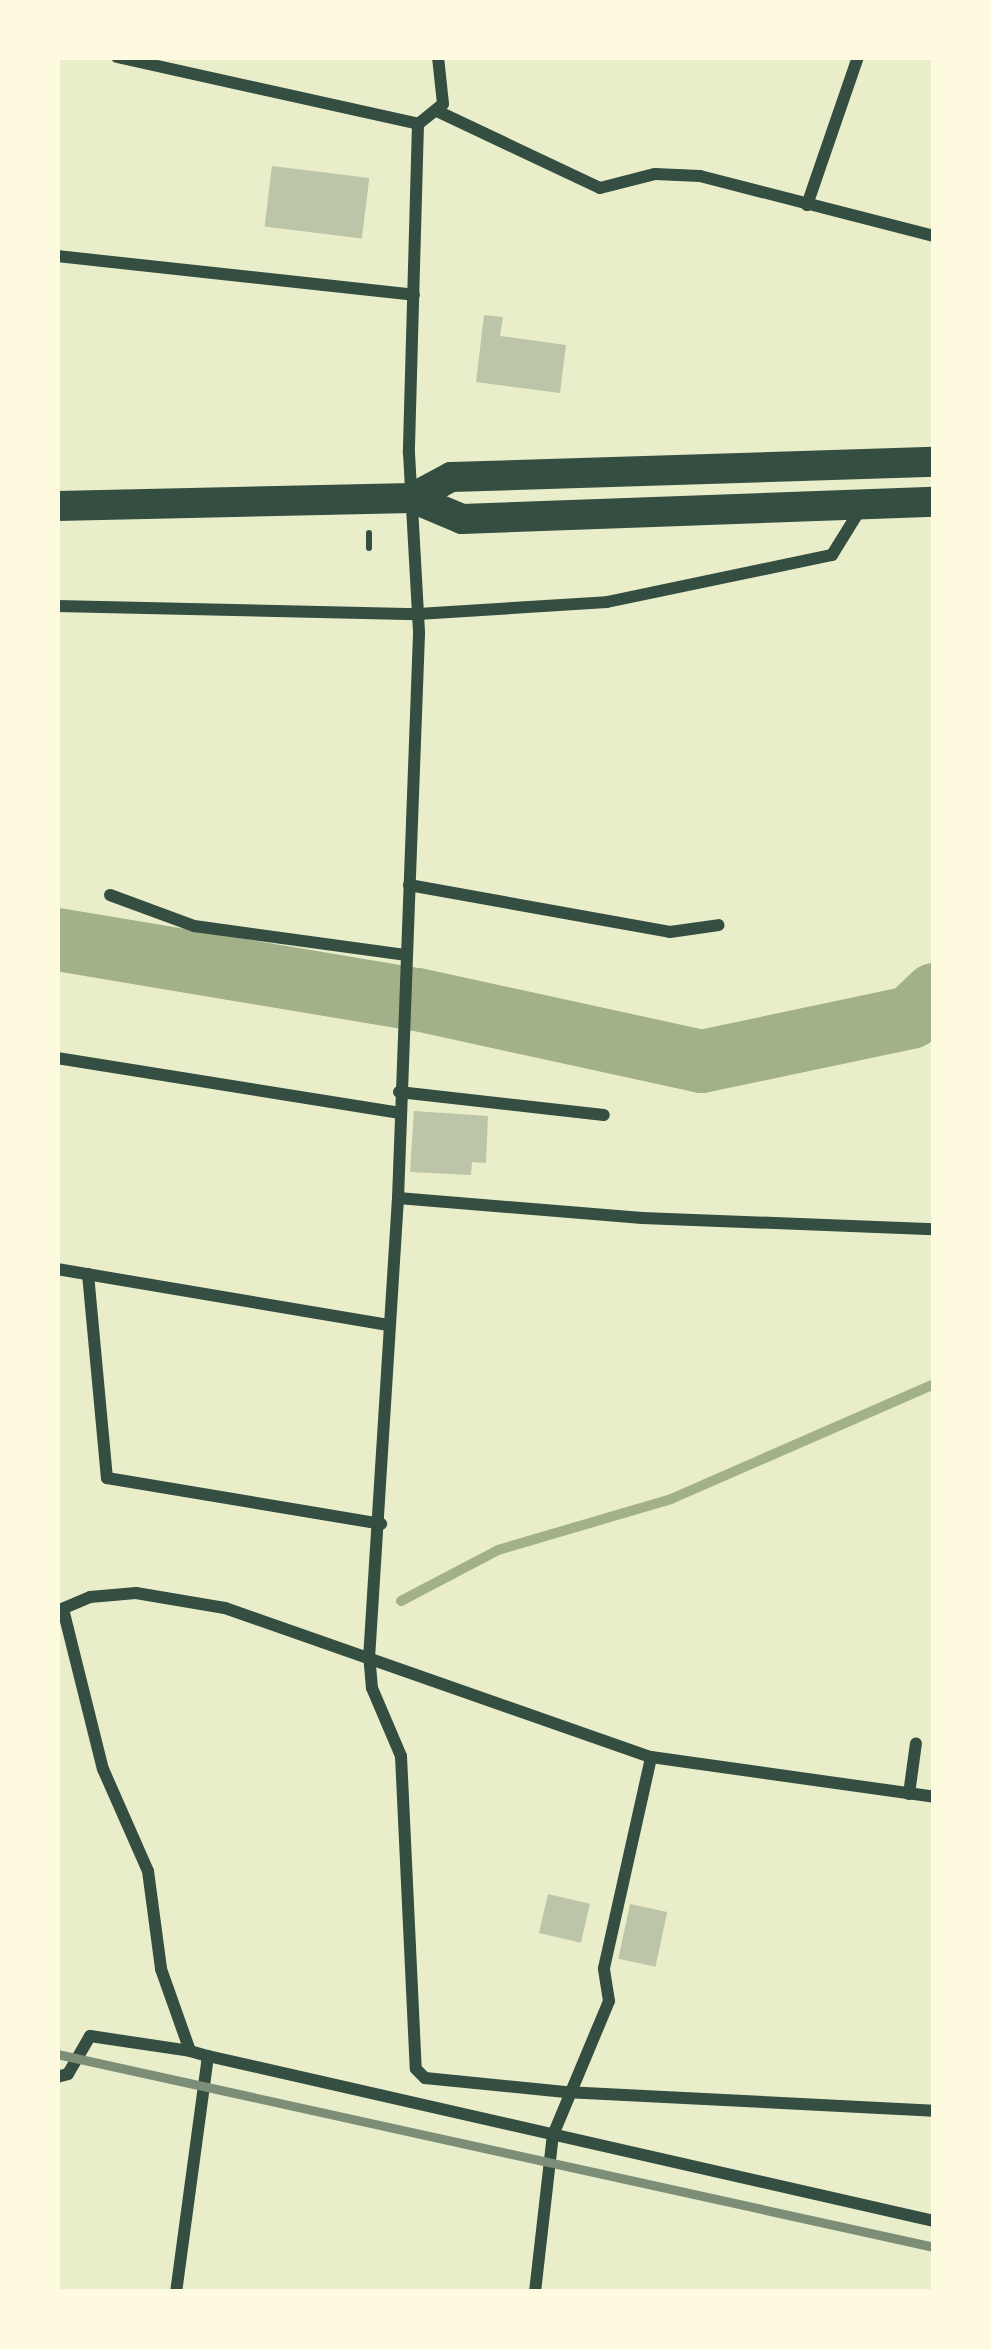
<!DOCTYPE html>
<html>
<head>
<meta charset="utf-8">
<style>
	body { margin:0 }
	#map { position:relative; width:991px; height:2349px; overflow:hidden; background:#e9edc9; font-family:"Noto Sans",sans-serif }
	div>[style] { position:absolute }
	.stream>* { height:10px; margin:-5px; padding:0 5px; transform-origin:5px; border-radius:5px; background:#a3b18a }
	.river>* { height:63px; margin:-31.5px; padding:0 31.5px; transform-origin:31.5px; border-radius:31.5px; background:#a3b18a }
	.building>* { inset:0; background:#bcc5a7; transform-origin:0 0 }
	.path>* { height:6px; margin:-3px; padding:0 3px; transform-origin:3px; border-radius:3px; background:#344e41 }
	.minor>* { height:12px; margin:-6px; padding:0 6px; transform-origin:6px; border-radius:6px; background:#344e41 }
	.trunk>* { height:30px; margin:-15px; padding:0 15px; transform-origin:15px; border-radius:15px; background:#344e41 }
	.rail>* { height:9px; margin:-4.5px; padding:0 4.5px; transform-origin:4.5px; border-radius:4.5px; background:#7c8e77 }
	span { translate:-50% -50%; white-space:nowrap; text-align:center; line-height:1.15; -webkit-text-stroke:12px #fefae0; paint-order:stroke }
	.frame { position:absolute; inset:0; border:60px solid #fefae0; pointer-events:none }
</style>
</head>
<body>
<div id="map">
	<div class="stream">
		<div style="left:401px;top:1601px;width:110px;rotate:-27.7deg"></div>
		<div style="left:498px;top:1550px;width:180px;rotate:-16.4deg"></div>
		<div style="left:671px;top:1499px;width:287px;rotate:-23.6deg"></div>
	</div>
	<div class="river">
		<div style="left:57px;top:939px;width:365px;rotate:9.5deg"></div>
		<div style="left:417px;top:999px;width:291px;rotate:12.3deg"></div>
		<div style="left:701px;top:1061px;width:214px;rotate:-11.9deg"></div>
		<div style="left:910px;top:1017px;width:33px;rotate:-44deg"></div>
	</div>
	<div class="building">
		<div style="left:272px;top:166px;width:98px;height:61px;rotate:7deg"></div>
		<div style="clip-path:polygon(484px 315px,503px 317px,500px 336px,566px 345px,560px 393px,476px 382px)"></div>
		<div style="clip-path:polygon(414px 1111px,488px 1116px,486px 1163px,472px 1162px,471px 1175px,410px 1172px)"></div>
		<div style="left:548px;top:1894px;width:43px;height:40px;rotate:13deg"></div>
		<div style="left:630px;top:1904px;width:38px;height:56px;rotate:12deg"></div>
	</div>
	<div class="path">
		<div style="left:369px;top:548px;width:15px;rotate:-90deg"></div>
	</div>
	<div class="minor">
		<div style="left:117px;top:57px;width:308px;rotate:12.5deg"></div>
		<div style="left:438px;top:57px;width:47px;rotate:83.9deg"></div>
		<div style="left:443px;top:104px;width:32px;rotate:141deg"></div>
		<div style="left:418px;top:124px;width:329px;rotate:91.6deg"></div>
		<div style="left:409px;top:453px;width:181px;rotate:86.8deg"></div>
		<div style="left:419px;top:634px;width:564px;rotate:92.13deg"></div>
		<div style="left:398px;top:1198px;width:457px;rotate:93.6deg"></div>
		<div style="left:369px;top:1654px;width:34px;rotate:85deg"></div>
		<div style="left:372px;top:1688px;width:74px;rotate:66.9deg"></div>
		<div style="left:401px;top:1756px;width:313px;rotate:87.3deg"></div>
		<div style="left:416px;top:2069px;width:13px;rotate:45deg"></div>
		<div style="left:425px;top:2078px;width:141px;rotate:5.7deg"></div>
		<div style="left:565px;top:2092px;width:369px;rotate:2.9deg"></div>
		<div style="left:437px;top:111px;width:180px;rotate:25.3deg"></div>
		<div style="left:600px;top:188px;width:57px;rotate:-14.3deg"></div>
		<div style="left:655px;top:174px;width:45px;rotate:2.5deg"></div>
		<div style="left:700px;top:176px;width:242px;rotate:14.4deg"></div>
		<div style="left:807px;top:205px;width:157px;rotate:-71deg"></div>
		<div style="left:57px;top:256px;width:359px;rotate:6.2deg"></div>
		<div style="left:57px;top:606px;width:361px;rotate:1.3deg"></div>
		<div style="left:418px;top:614px;width:189px;rotate:-3.6deg"></div>
		<div style="left:607px;top:602px;width:230px;rotate:-11.8deg"></div>
		<div style="left:832px;top:555px;width:59px;rotate:-58.2deg"></div>
		<div style="left:409px;top:885px;width:265px;rotate:10.2deg"></div>
		<div style="left:670px;top:932px;width:49px;rotate:-8.1deg"></div>
		<div style="left:110px;top:895px;width:90px;rotate:20.3deg"></div>
		<div style="left:194px;top:926px;width:213px;rotate:7.8deg"></div>
		<div style="left:57px;top:1058px;width:346px;rotate:9.1deg"></div>
		<div style="left:399px;top:1092px;width:206px;rotate:6.4deg"></div>
		<div style="left:398px;top:1198px;width:245px;rotate:4.7deg"></div>
		<div style="left:642px;top:1218px;width:292px;rotate:2.2deg"></div>
		<div style="left:57px;top:1269px;width:336px;rotate:9.6deg"></div>
		<div style="left:88px;top:1274px;width:205px;rotate:84.7deg"></div>
		<div style="left:107px;top:1478px;width:278px;rotate:9.5deg"></div>
		<div style="left:63px;top:1609px;width:165px;rotate:76deg"></div>
		<div style="left:103px;top:1769px;width:111px;rotate:66.2deg"></div>
		<div style="left:148px;top:1871px;width:99px;rotate:82.4deg"></div>
		<div style="left:161px;top:1969px;width:87px;rotate:70.5deg"></div>
		<div style="left:190px;top:2051px;width:19px;rotate:16deg"></div>
		<div style="left:208px;top:2056px;width:238px;rotate:97.7deg"></div>
		<div style="left:57px;top:1611px;width:36px;rotate:-23deg"></div>
		<div style="left:90px;top:1597px;width:46px;rotate:-5deg"></div>
		<div style="left:136px;top:1593px;width:90px;rotate:9.6deg"></div>
		<div style="left:225px;top:1608px;width:451px;rotate:19.3deg"></div>
		<div style="left:651px;top:1757px;width:286px;rotate:8deg"></div>
		<div style="left:909px;top:1794px;width:51px;rotate:-82.2deg"></div>
		<div style="left:208px;top:2056px;width:745px;rotate:12.8deg"></div>
		<div style="left:57px;top:2077px;width:11px;rotate:-15deg"></div>
		<div style="left:68px;top:2074px;width:44px;rotate:-59.9deg"></div>
		<div style="left:90px;top:2036px;width:101px;rotate:8.5deg"></div>
		<div style="left:535px;top:2292px;width:158px;rotate:-83.5deg"></div>
		<div style="left:553px;top:2135px;width:145px;rotate:-67.3deg"></div>
		<div style="left:609px;top:2001px;width:33px;rotate:-99deg"></div>
		<div style="left:604px;top:1968px;width:216px;rotate:-77.4deg"></div>
	</div>
	<div class="trunk">
		<div style="left:412px;top:498px;width:44px;rotate:-28.3deg"></div>
		<div style="left:451px;top:477px;width:483px;rotate:-1.8deg"></div>
		<div style="left:57px;top:506px;width:355px;rotate:-1.3deg"></div>
		<div style="left:412px;top:498px;width:54px;rotate:22.8deg"></div>
		<div style="left:462px;top:519px;width:472px;rotate:-2.1deg"></div>
	</div>
	<div class="rail">
		<div style="left:57px;top:2054px;width:898px;rotate:12.41deg"></div>
	</div>
	<div class="frame"></div>
</div>
</body>
</html>
